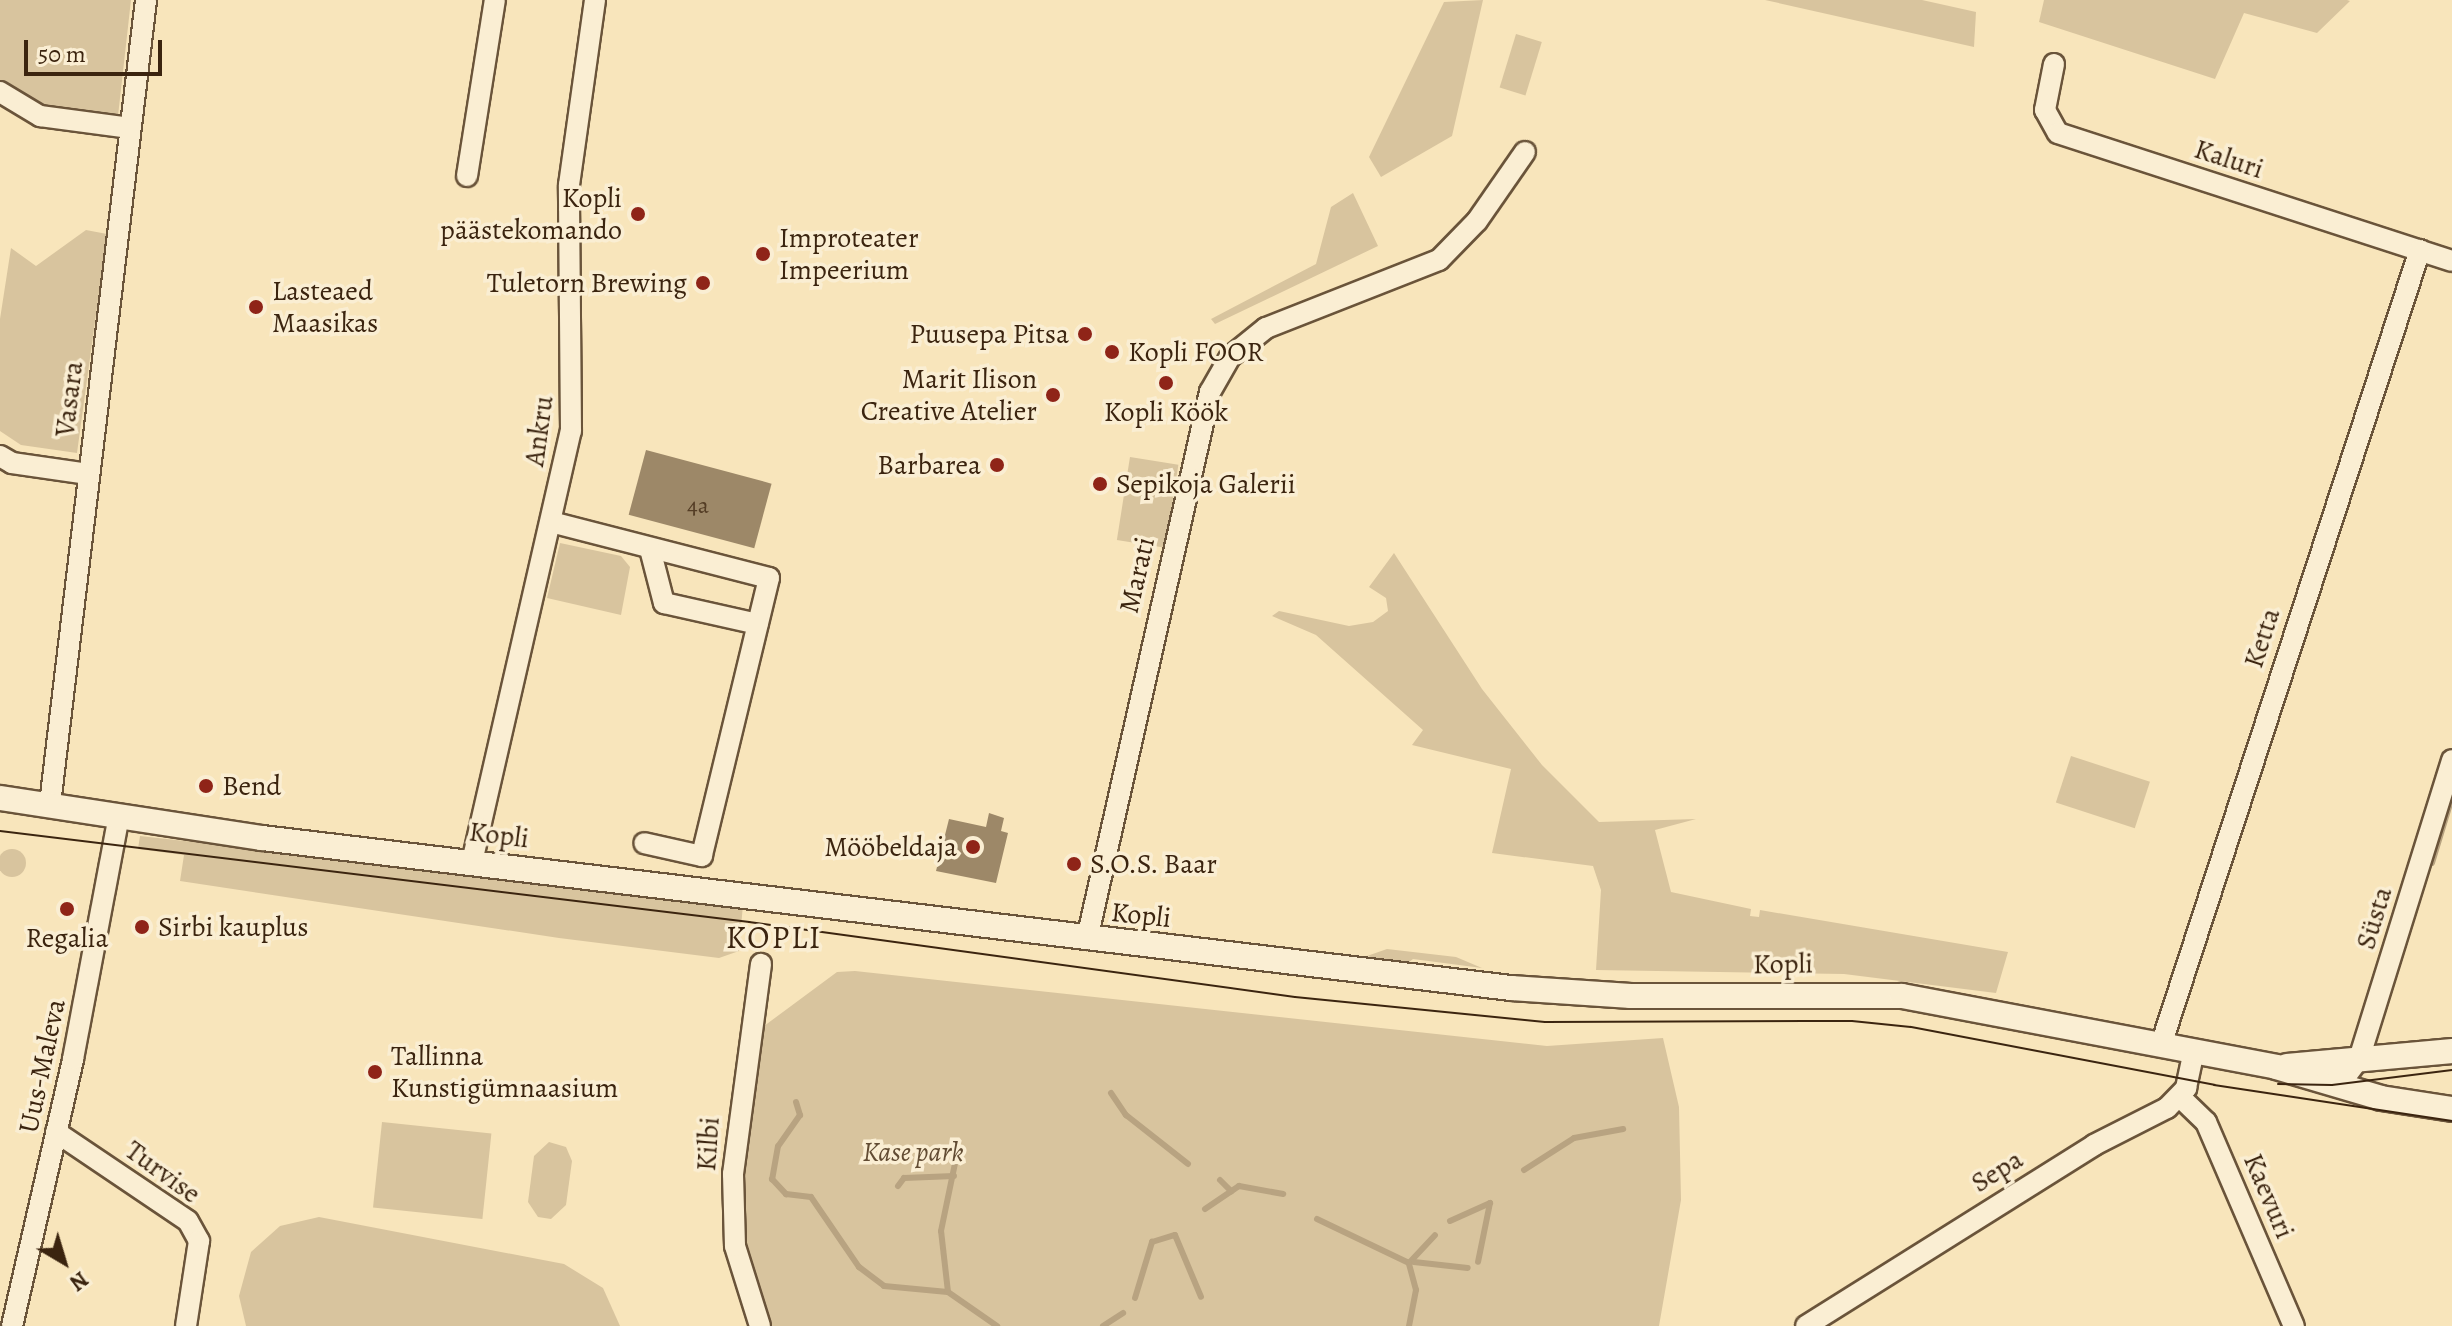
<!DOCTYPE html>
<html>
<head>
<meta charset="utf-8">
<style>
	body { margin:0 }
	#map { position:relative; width:2452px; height:1326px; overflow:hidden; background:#f8e5bb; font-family:Alegreya,serif }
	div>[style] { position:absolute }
	.green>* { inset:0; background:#d8c49e; transform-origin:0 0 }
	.round { border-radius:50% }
	.stream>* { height:6px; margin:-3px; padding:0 3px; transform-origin:3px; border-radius:3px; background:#b8a381 }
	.building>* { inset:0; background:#9d8868; transform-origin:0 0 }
	.roads { filter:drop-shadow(2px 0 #6a543a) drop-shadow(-2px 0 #6a543a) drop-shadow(0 2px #6a543a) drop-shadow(0 -2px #6a543a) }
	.minor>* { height:20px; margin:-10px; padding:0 10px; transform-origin:10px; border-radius:10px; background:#faeed3 }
	.tertiary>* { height:24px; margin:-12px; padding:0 12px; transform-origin:12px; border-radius:12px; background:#faeed3 }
	.tram>* { height:2px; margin:-1px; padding:0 1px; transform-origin:1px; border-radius:1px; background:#3b240f }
	.dots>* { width:22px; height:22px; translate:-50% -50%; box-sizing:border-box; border:4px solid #faeed3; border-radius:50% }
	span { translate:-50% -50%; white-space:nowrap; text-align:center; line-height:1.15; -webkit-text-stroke:7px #faeed3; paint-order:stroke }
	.number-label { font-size:24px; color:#543d25 }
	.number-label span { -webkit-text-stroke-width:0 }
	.street-label { font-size:28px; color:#3b240f }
	.poi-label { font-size:28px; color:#3b240f }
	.right { translate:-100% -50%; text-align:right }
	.left { translate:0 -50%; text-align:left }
	.park-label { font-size:28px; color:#624c33; font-style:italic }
	.quarter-label { font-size:32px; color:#3b240f; letter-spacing:2px }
	.north { position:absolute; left:24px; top:1222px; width:80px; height:80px; -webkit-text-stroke:6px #faeed3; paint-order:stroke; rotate:142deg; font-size:22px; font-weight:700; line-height:32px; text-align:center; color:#3b240f }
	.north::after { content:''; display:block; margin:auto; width:28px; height:36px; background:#3b240f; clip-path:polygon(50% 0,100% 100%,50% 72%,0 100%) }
	.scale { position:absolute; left:24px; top:40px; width:138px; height:36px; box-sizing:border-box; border:4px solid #3b240f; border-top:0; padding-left:10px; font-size:24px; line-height:28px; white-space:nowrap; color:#3b240f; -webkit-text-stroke:6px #faeed3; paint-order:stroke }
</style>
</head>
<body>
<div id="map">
	<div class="green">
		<div style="clip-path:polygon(0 0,131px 0,118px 116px,50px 108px,0 82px)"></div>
		<div style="clip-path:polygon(1483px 0,1452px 136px,1381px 177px,1369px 157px,1444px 2px)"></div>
		<div style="clip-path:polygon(1765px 0,1922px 0,1976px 12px,1974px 47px)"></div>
		<div style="clip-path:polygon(2044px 0,2347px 0,2350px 1px,2317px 33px,2244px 13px,2215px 79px,2039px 22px)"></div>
		<div style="left:1516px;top:34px;width:27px;height:56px;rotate:17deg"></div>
		<div style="clip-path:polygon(1353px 193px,1378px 246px,1215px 324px,1211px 319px,1316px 264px,1331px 207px)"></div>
		<div style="clip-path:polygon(86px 230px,107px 234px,77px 453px,21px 445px,0 431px,0 319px,11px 248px,36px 266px)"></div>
		<div style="left:1130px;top:457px;width:49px;height:84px;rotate:9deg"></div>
		<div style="clip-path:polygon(560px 543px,621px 556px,630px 567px,621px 615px,547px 598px)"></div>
		<div style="clip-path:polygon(1394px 553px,1482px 689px,1542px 765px,1599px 822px,1696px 819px,1655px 830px,1671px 892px,1751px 909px,1750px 916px,1759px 917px,1760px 910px,2008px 952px,1996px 993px,1844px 974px,1596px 970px,1601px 890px,1593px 866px,1492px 853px,1511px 769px,1412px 745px,1423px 730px,1316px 635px,1272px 616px,1279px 611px,1349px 626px,1373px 622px,1388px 611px,1386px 598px,1369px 587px)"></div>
		<div style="left:2071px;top:756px;width:83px;height:49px;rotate:18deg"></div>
		<div style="clip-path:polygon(140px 836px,743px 904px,739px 951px,719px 958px,559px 938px,180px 881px,184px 855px,138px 849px)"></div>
		<div class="round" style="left:-2px;top:849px;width:28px;height:28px"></div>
		<div style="clip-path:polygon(1387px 949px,1456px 957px,1482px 968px,1413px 959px,1404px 966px,1367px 956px)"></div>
		<div style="clip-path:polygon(855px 971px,1547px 1046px,1663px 1038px,1679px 1107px,1681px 1200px,1659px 1326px,768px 1326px,744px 1257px,740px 1159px,760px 1029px,837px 972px)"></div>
		<div style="left:382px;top:1122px;width:110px;height:86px;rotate:6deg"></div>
		<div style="clip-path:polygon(549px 1142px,566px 1147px,572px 1161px,566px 1205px,551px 1219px,538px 1217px,528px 1202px,534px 1156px)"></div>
		<div style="clip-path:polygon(319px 1217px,564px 1264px,603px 1288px,620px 1326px,246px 1326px,239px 1296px,251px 1252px,280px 1226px)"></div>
	</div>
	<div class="stream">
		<div style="left:2432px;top:863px;width:69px;rotate:-73.1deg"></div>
		<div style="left:1111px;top:1093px;width:27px;rotate:56deg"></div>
		<div style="left:1126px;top:1115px;width:79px;rotate:38.3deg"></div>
		<div style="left:796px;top:1102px;width:14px;rotate:73deg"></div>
		<div style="left:800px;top:1115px;width:38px;rotate:125deg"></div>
		<div style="left:778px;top:1146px;width:34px;rotate:100deg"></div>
		<div style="left:772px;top:1179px;width:21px;rotate:47deg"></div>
		<div style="left:786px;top:1194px;width:25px;rotate:7deg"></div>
		<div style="left:811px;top:1197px;width:85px;rotate:55.6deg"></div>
		<div style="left:859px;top:1267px;width:31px;rotate:37deg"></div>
		<div style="left:884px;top:1286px;width:64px;rotate:5.4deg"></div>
		<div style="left:948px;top:1292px;width:60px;rotate:34.8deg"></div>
		<div style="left:1524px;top:1170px;width:59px;rotate:-32.6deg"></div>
		<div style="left:1574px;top:1138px;width:50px;rotate:-10.4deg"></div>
		<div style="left:1220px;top:1180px;width:16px;rotate:45deg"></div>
		<div style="left:898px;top:1186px;width:10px;rotate:-53deg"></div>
		<div style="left:904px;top:1178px;width:50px;rotate:-2.3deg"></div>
		<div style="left:1205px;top:1209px;width:41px;rotate:-34.1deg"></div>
		<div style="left:1239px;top:1186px;width:45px;rotate:10.3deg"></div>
		<div style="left:1317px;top:1219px;width:102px;rotate:25.6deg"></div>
		<div style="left:1409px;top:1263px;width:38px;rotate:-47deg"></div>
		<div style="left:1450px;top:1221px;width:44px;rotate:-24.2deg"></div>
		<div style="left:1490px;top:1203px;width:60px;rotate:101.5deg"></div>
		<div style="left:1414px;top:1262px;width:54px;rotate:6.3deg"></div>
		<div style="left:948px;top:1292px;width:61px;rotate:-96.5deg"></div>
		<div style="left:941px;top:1231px;width:84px;rotate:-78.3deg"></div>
		<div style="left:1135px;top:1298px;width:59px;rotate:-73.1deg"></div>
		<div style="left:1152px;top:1242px;width:24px;rotate:-17deg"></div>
		<div style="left:1175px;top:1235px;width:67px;rotate:67.2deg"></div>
		<div style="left:1103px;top:1326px;width:24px;rotate:-33deg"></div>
		<div style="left:1409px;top:1326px;width:37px;rotate:-79deg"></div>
		<div style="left:1416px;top:1290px;width:28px;rotate:-105deg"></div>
	</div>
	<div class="building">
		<div style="left:646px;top:450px;width:130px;height:67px;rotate:15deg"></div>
		<div style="clip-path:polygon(989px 813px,1004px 818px,1001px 831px,1008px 833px,996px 883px,936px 871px,949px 819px,986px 827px)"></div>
	</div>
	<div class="roads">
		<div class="minor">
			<div style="left:2054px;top:64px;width:47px;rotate:101.1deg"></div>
			<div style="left:2045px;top:110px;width:26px;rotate:61deg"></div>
			<div style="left:2058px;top:133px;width:414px;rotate:18deg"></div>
			<div style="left:0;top:92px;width:47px;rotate:31deg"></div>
			<div style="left:40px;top:116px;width:91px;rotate:7.6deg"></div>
			<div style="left:467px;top:176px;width:178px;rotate:-81deg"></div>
			<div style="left:0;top:456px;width:14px;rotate:30deg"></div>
			<div style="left:12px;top:463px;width:77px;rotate:8.2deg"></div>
			<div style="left:551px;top:522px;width:225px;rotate:14.4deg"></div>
			<div style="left:769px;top:578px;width:286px;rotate:103.6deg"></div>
			<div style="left:702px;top:856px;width:59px;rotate:-167.4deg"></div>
			<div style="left:650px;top:549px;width:56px;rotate:75.5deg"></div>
			<div style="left:664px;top:603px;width:96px;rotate:12.6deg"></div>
			<div style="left:50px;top:804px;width:810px;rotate:-83.19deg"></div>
			<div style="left:472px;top:862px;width:442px;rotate:-77.1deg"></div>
			<div style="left:571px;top:431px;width:246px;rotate:-90.5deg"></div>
			<div style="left:569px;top:185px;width:187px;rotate:-82deg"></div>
			<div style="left:1087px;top:939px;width:561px;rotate:-77.33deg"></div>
			<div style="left:1210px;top:392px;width:40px;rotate:-60.3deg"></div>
			<div style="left:1230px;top:357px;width:46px;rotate:-38.9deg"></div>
			<div style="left:1266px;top:328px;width:186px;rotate:-21.5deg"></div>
			<div style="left:1439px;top:260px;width:54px;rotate:-45.7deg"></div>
			<div style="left:1477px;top:221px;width:84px;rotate:-55.2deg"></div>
			<div style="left:2161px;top:1045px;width:836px;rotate:-71.96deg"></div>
			<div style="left:2347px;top:1089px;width:13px;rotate:-94deg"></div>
			<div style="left:2346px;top:1076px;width:21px;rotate:-53deg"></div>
			<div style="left:2359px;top:1059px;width:313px;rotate:-72.7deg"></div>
			<div style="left:2180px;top:1097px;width:36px;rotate:44deg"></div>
			<div style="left:2206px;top:1122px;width:222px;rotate:66.7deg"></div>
			<div style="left:56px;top:1132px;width:159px;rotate:34deg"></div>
			<div style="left:188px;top:1221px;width:23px;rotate:61deg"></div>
			<div style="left:199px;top:1241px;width:86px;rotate:98.7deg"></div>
			<div style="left:12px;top:1326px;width:274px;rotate:-77.1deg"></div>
			<div style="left:73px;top:1059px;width:247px;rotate:-79.3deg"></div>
			<div style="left:760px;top:1326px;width:84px;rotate:-107.4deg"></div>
			<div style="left:735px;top:1246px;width:72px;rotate:-91.6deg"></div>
			<div style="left:733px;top:1174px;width:212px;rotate:-82.4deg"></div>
			<div style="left:1806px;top:1326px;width:340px;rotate:-32.1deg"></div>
			<div style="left:2094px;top:1145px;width:82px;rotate:-26.9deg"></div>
			<div style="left:2167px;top:1108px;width:28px;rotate:-46deg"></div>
			<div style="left:2186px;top:1088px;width:38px;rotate:-78deg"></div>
		</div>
		<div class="tertiary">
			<div style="left:0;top:798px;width:265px;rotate:8.7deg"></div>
			<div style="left:262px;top:838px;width:1258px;rotate:6.85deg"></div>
			<div style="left:1511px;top:988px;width:120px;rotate:3.8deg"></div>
			<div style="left:1631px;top:996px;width:271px"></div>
			<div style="left:1902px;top:996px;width:381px;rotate:10.7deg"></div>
			<div style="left:2276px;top:1067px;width:109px;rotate:16.4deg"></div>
			<div style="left:2381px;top:1098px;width:72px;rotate:8.8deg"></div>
			<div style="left:2287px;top:1066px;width:166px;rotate:-5.2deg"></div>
		</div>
	</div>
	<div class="tram">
		<div style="left:0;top:831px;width:755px;rotate:6.93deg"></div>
		<div style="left:749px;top:922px;width:551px;rotate:7.82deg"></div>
		<div style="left:1295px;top:997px;width:251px;rotate:5.7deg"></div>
		<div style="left:1545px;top:1022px;width:307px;rotate:-0.2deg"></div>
		<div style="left:1852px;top:1021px;width:59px;rotate:5.8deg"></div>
		<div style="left:1911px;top:1027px;width:309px;rotate:10.8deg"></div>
		<div style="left:2214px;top:1085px;width:241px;rotate:8.6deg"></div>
		<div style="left:2278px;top:1084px;width:54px;rotate:1.1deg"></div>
		<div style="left:2332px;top:1085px;width:121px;rotate:-7.1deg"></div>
	</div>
	<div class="dots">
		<div style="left:638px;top:214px;background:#8f2418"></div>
		<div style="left:763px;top:254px;background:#8f2418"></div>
		<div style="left:703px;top:283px;background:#8f2418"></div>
		<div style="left:256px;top:307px;background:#8f2418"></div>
		<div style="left:1085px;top:334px;background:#8f2418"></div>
		<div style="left:1112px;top:352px;background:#8f2418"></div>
		<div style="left:1166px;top:383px;background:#8f2418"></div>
		<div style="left:1053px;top:395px;background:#8f2418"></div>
		<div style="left:997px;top:465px;background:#8f2418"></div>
		<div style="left:1100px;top:484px;background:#8f2418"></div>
		<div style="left:206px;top:786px;background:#8f2418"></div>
		<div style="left:973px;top:847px;background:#8f2418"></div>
		<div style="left:1074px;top:864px;background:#8f2418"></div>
		<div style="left:67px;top:909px;background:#8f2418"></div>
		<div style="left:142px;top:927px;background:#8f2418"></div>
		<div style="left:375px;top:1072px;background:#8f2418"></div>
	</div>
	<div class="number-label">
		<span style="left:698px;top:506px">4a</span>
	</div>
	<div class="street-label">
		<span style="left:2229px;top:159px;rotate:18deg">Kaluri</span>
		<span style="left:69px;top:399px;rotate:-83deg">Vasara</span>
		<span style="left:539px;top:431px;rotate:-82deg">Ankru</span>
		<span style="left:1137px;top:575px;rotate:-77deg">Marati</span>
		<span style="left:2262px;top:638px;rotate:-72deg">Ketta</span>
		<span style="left:499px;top:835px;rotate:7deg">Kopli</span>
		<span style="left:1141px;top:915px;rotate:6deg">Kopli</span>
		<span style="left:2374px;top:918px;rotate:-73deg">Süsta</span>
		<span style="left:1783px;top:964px;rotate:-1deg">Kopli</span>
		<span style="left:42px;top:1066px;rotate:-78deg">Uus-Maleva</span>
		<span style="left:708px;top:1144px;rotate:-86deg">Kilbi</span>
		<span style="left:1997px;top:1171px;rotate:-32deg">Sepa</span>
		<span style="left:163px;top:1172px;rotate:36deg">Turvise</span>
		<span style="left:2269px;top:1196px;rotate:67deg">Kaevuri</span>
	</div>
	<div class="poi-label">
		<span class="right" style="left:622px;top:214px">Kopli<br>päästekomando</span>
		<span class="left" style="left:779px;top:254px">Improteater<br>Impeerium</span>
		<span class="right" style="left:687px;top:283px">Tuletorn Brewing</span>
		<span class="left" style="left:272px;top:307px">Lasteaed<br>Maasikas</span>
		<span class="right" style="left:1069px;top:334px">Puusepa Pitsa</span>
		<span class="left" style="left:1128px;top:352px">Kopli FOOR</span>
		<span class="right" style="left:1037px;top:395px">Marit Ilison<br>Creative Atelier</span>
		<span style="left:1166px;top:412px">Kopli Köök</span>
		<span class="right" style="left:981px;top:465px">Barbarea</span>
		<span class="left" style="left:1116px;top:484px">Sepikoja Galerii</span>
		<span class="left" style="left:222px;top:786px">Bend</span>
		<span class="right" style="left:957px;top:847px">Mööbeldaja</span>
		<span class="left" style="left:1090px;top:864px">S.O.S. Baar</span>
		<span class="left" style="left:158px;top:927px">Sirbi kauplus</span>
		<span style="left:67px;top:938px">Regalia</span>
		<span class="left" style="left:391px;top:1072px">Tallinna<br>Kunstigümnaasium</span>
	</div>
	<div class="park-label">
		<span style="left:913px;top:1152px">Kase park</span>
	</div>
	<div class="quarter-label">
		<span style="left:774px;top:937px">KOPLI</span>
	</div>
	<div class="north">N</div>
	<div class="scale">50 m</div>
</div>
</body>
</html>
